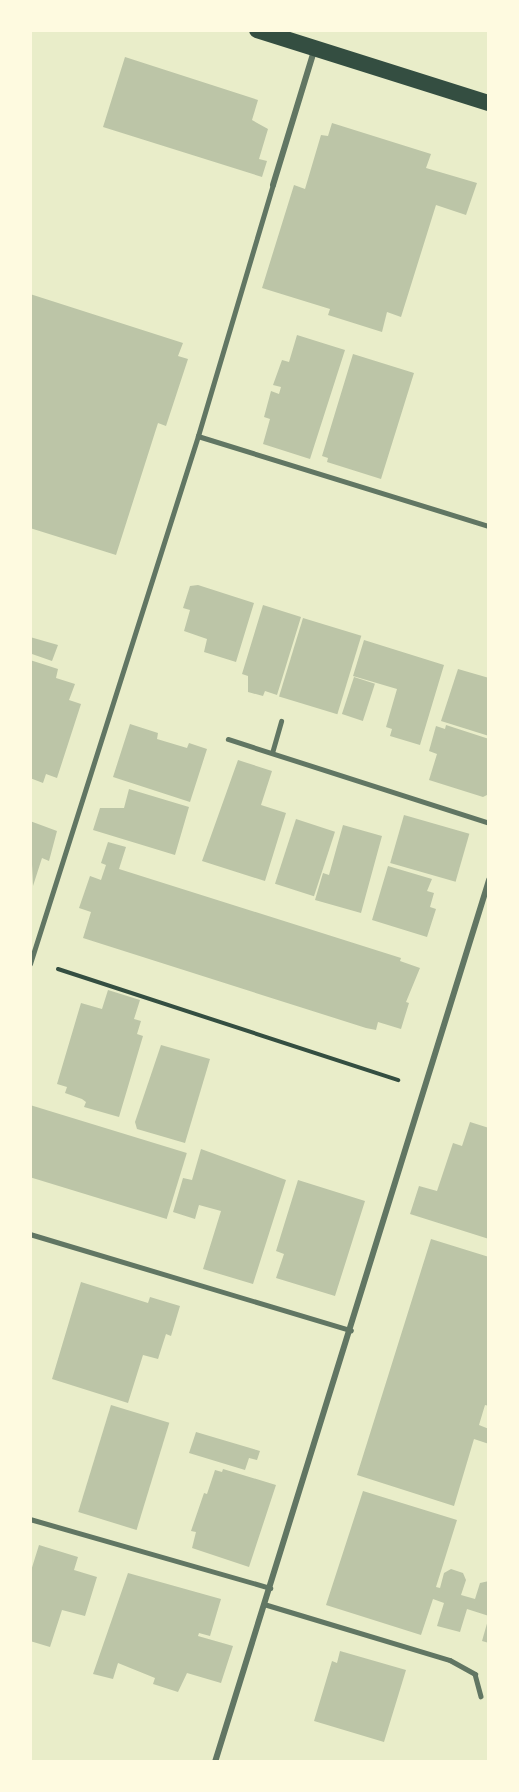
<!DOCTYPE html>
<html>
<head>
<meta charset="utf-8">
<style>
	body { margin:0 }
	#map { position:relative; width:519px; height:1792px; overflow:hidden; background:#e9edc9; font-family:Manrope,sans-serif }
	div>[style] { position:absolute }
	.building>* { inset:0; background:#bcc5a7; transform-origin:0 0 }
	.path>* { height:4px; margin:-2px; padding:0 2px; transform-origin:2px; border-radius:2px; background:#344e41 }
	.service>* { height:4.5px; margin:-2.25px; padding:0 2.25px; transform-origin:2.25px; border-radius:2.25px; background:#617663 }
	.minor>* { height:6px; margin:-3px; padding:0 3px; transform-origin:3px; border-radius:3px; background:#617663 }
	.trunk>* { height:16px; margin:-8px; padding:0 8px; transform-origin:8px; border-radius:8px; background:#344e41 }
	span { translate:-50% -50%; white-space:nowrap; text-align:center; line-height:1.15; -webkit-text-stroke:5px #fefae0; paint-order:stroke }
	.frame { position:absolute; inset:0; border:32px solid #fefae0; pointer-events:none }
</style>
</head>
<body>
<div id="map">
	<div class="building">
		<div style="clip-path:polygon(125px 57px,258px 100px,252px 120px,268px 129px,259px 159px,267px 161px,262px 177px,103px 127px)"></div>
		<div style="clip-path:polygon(332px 123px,431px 154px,426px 168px,477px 183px,466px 215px,436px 205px,401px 317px,387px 312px,382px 332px,328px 315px,330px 309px,262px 288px,294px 185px,305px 189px,321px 135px,328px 136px)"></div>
		<div style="clip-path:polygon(30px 294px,183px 343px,178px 356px,188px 359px,166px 426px,158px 423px,116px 555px,30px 528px)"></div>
		<div style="clip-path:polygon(297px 335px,345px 350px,310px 459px,263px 444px,270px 419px,264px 417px,271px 391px,279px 394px,281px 387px,273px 385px,282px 360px,289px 362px)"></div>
		<div style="clip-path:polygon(353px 354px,414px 373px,381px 479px,327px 462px,328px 458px,322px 456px)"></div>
		<div style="clip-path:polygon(198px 585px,254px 603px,236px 662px,204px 652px,207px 639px,184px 631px,190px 610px,183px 608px,190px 586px)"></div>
		<div style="clip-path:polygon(263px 605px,301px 617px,277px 695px,265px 691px,263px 696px,248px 692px,248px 676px,242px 674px)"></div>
		<div style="left:303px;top:618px;width:61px;height:82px;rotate:17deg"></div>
		<div style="clip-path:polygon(30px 637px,58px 645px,52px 661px,32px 654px,30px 658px)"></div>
		<div style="clip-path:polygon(364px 640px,444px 665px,420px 745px,390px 736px,392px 729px,386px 727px,397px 689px,353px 676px)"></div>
		<div style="clip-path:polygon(30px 660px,58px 669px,56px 678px,75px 684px,69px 700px,81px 704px,57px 778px,46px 774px,43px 783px,30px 778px)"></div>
		<div style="clip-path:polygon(458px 669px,489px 678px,489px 736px,441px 721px)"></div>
		<div style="left:354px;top:677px;width:22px;height:39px;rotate:18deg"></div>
		<div style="clip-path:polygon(130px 724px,158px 733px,157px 739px,187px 748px,189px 743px,207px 749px,190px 802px,113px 777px)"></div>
		<div style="clip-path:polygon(446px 725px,489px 739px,489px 794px,483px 797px,429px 780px,437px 754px,429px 751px,436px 726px,445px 729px)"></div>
		<div style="clip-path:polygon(238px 760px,272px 771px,261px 805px,286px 813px,265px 881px,202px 861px)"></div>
		<div style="clip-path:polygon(129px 789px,189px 807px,175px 855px,93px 830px,100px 808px,124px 808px)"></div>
		<div style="left:404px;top:815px;width:68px;height:50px;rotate:16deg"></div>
		<div style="left:296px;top:819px;width:41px;height:68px;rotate:18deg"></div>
		<div style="clip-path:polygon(30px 821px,57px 831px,49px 861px,42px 858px,33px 886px)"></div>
		<div style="clip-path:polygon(343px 825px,382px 836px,361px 913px,315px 900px,323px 873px,329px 875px)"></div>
		<div style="clip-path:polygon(108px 842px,126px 847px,119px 869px,401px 958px,400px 961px,420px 968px,406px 1002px,409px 1003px,401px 1029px,378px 1022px,376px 1030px,366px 1028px,83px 938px,91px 912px,79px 908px,90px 876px,101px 880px,106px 865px,101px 863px)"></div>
		<div style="clip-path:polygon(388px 866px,432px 879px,427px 891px,434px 893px,430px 907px,436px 909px,427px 937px,372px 920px)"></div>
		<div style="clip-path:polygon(108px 990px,140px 1000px,134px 1019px,141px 1021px,137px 1034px,143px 1036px,119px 1117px,84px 1107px,86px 1102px,82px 1099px,65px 1093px,67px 1087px,57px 1084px,81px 1003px,102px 1009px)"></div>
		<div style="clip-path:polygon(161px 1045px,210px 1059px,185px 1143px,137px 1129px,135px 1122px)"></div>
		<div style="left:30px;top:1105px;width:164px;height:69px;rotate:17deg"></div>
		<div style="clip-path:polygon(470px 1122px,489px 1128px,489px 1239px,410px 1214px,419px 1186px,437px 1191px,453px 1143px,462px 1146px)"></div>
		<div style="clip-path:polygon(201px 1149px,286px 1180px,253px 1284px,203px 1269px,221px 1211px,199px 1205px,195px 1219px,173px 1212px,183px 1178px,192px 1180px)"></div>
		<div style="clip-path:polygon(298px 1180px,365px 1201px,335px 1296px,276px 1278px,284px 1254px,276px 1251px)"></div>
		<div style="clip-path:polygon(431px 1239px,489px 1257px,489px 1406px,485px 1405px,479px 1425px,489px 1429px,489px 1444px,474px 1439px,454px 1506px,357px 1475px)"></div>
		<div style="clip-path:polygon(81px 1282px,148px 1303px,150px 1297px,180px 1306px,171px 1336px,166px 1334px,158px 1359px,143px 1355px,128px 1403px,52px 1379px)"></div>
		<div style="left:111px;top:1405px;width:61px;height:112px;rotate:17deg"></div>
		<div style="clip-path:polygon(196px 1432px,260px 1451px,257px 1460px,249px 1458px,245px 1470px,189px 1453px)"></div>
		<div style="clip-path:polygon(223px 1469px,276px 1485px,249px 1567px,192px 1548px,196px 1532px,191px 1531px,204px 1493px,207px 1494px,215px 1470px,222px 1472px)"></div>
		<div style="clip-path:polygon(363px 1491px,457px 1520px,436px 1587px,440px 1588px,444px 1573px,451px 1569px,463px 1573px,466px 1580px,461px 1595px,475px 1599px,480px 1583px,489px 1581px,489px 1616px,467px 1609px,460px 1632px,437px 1626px,444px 1603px,433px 1599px,421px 1635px,326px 1605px)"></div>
		<div style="clip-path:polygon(39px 1545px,78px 1557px,74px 1570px,97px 1577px,85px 1616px,62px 1610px,50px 1647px,30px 1641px,30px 1574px)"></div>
		<div style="clip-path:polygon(128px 1573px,221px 1599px,210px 1636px,199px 1633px,198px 1636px,233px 1646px,221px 1683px,187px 1673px,178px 1692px,153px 1684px,155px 1678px,118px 1663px,113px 1679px,93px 1674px)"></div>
		<div style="clip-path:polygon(488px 1620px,489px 1620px,489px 1643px,482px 1641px)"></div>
		<div style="clip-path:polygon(340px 1651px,406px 1670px,384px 1742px,314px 1721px,332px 1661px,337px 1663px)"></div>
	</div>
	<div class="path">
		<div style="left:58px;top:969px;width:358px;rotate:18.1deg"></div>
	</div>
	<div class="service">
		<div style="left:198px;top:436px;width:305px;rotate:17.2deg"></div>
		<div style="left:228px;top:739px;width:274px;rotate:17.8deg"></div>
		<div style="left:272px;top:753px;width:33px;rotate:-74deg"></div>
		<div style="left:30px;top:964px;width:554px;rotate:-72.35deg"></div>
		<div style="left:198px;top:436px;width:262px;rotate:-73.4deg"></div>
		<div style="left:30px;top:1234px;width:335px;rotate:16.7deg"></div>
		<div style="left:30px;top:1519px;width:250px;rotate:16deg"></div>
		<div style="left:264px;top:1604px;width:194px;rotate:16.8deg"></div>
		<div style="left:450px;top:1660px;width:29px;rotate:29deg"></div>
		<div style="left:475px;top:1674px;width:23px;rotate:75deg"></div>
	</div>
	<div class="minor">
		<div style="left:273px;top:185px;width:143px;rotate:-73deg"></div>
		<div style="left:215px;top:1762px;width:924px;rotate:-72.74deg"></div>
	</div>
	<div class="trunk">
		<div style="left:257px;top:30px;width:243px;rotate:17.5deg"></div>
	</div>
	<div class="frame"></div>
</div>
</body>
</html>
